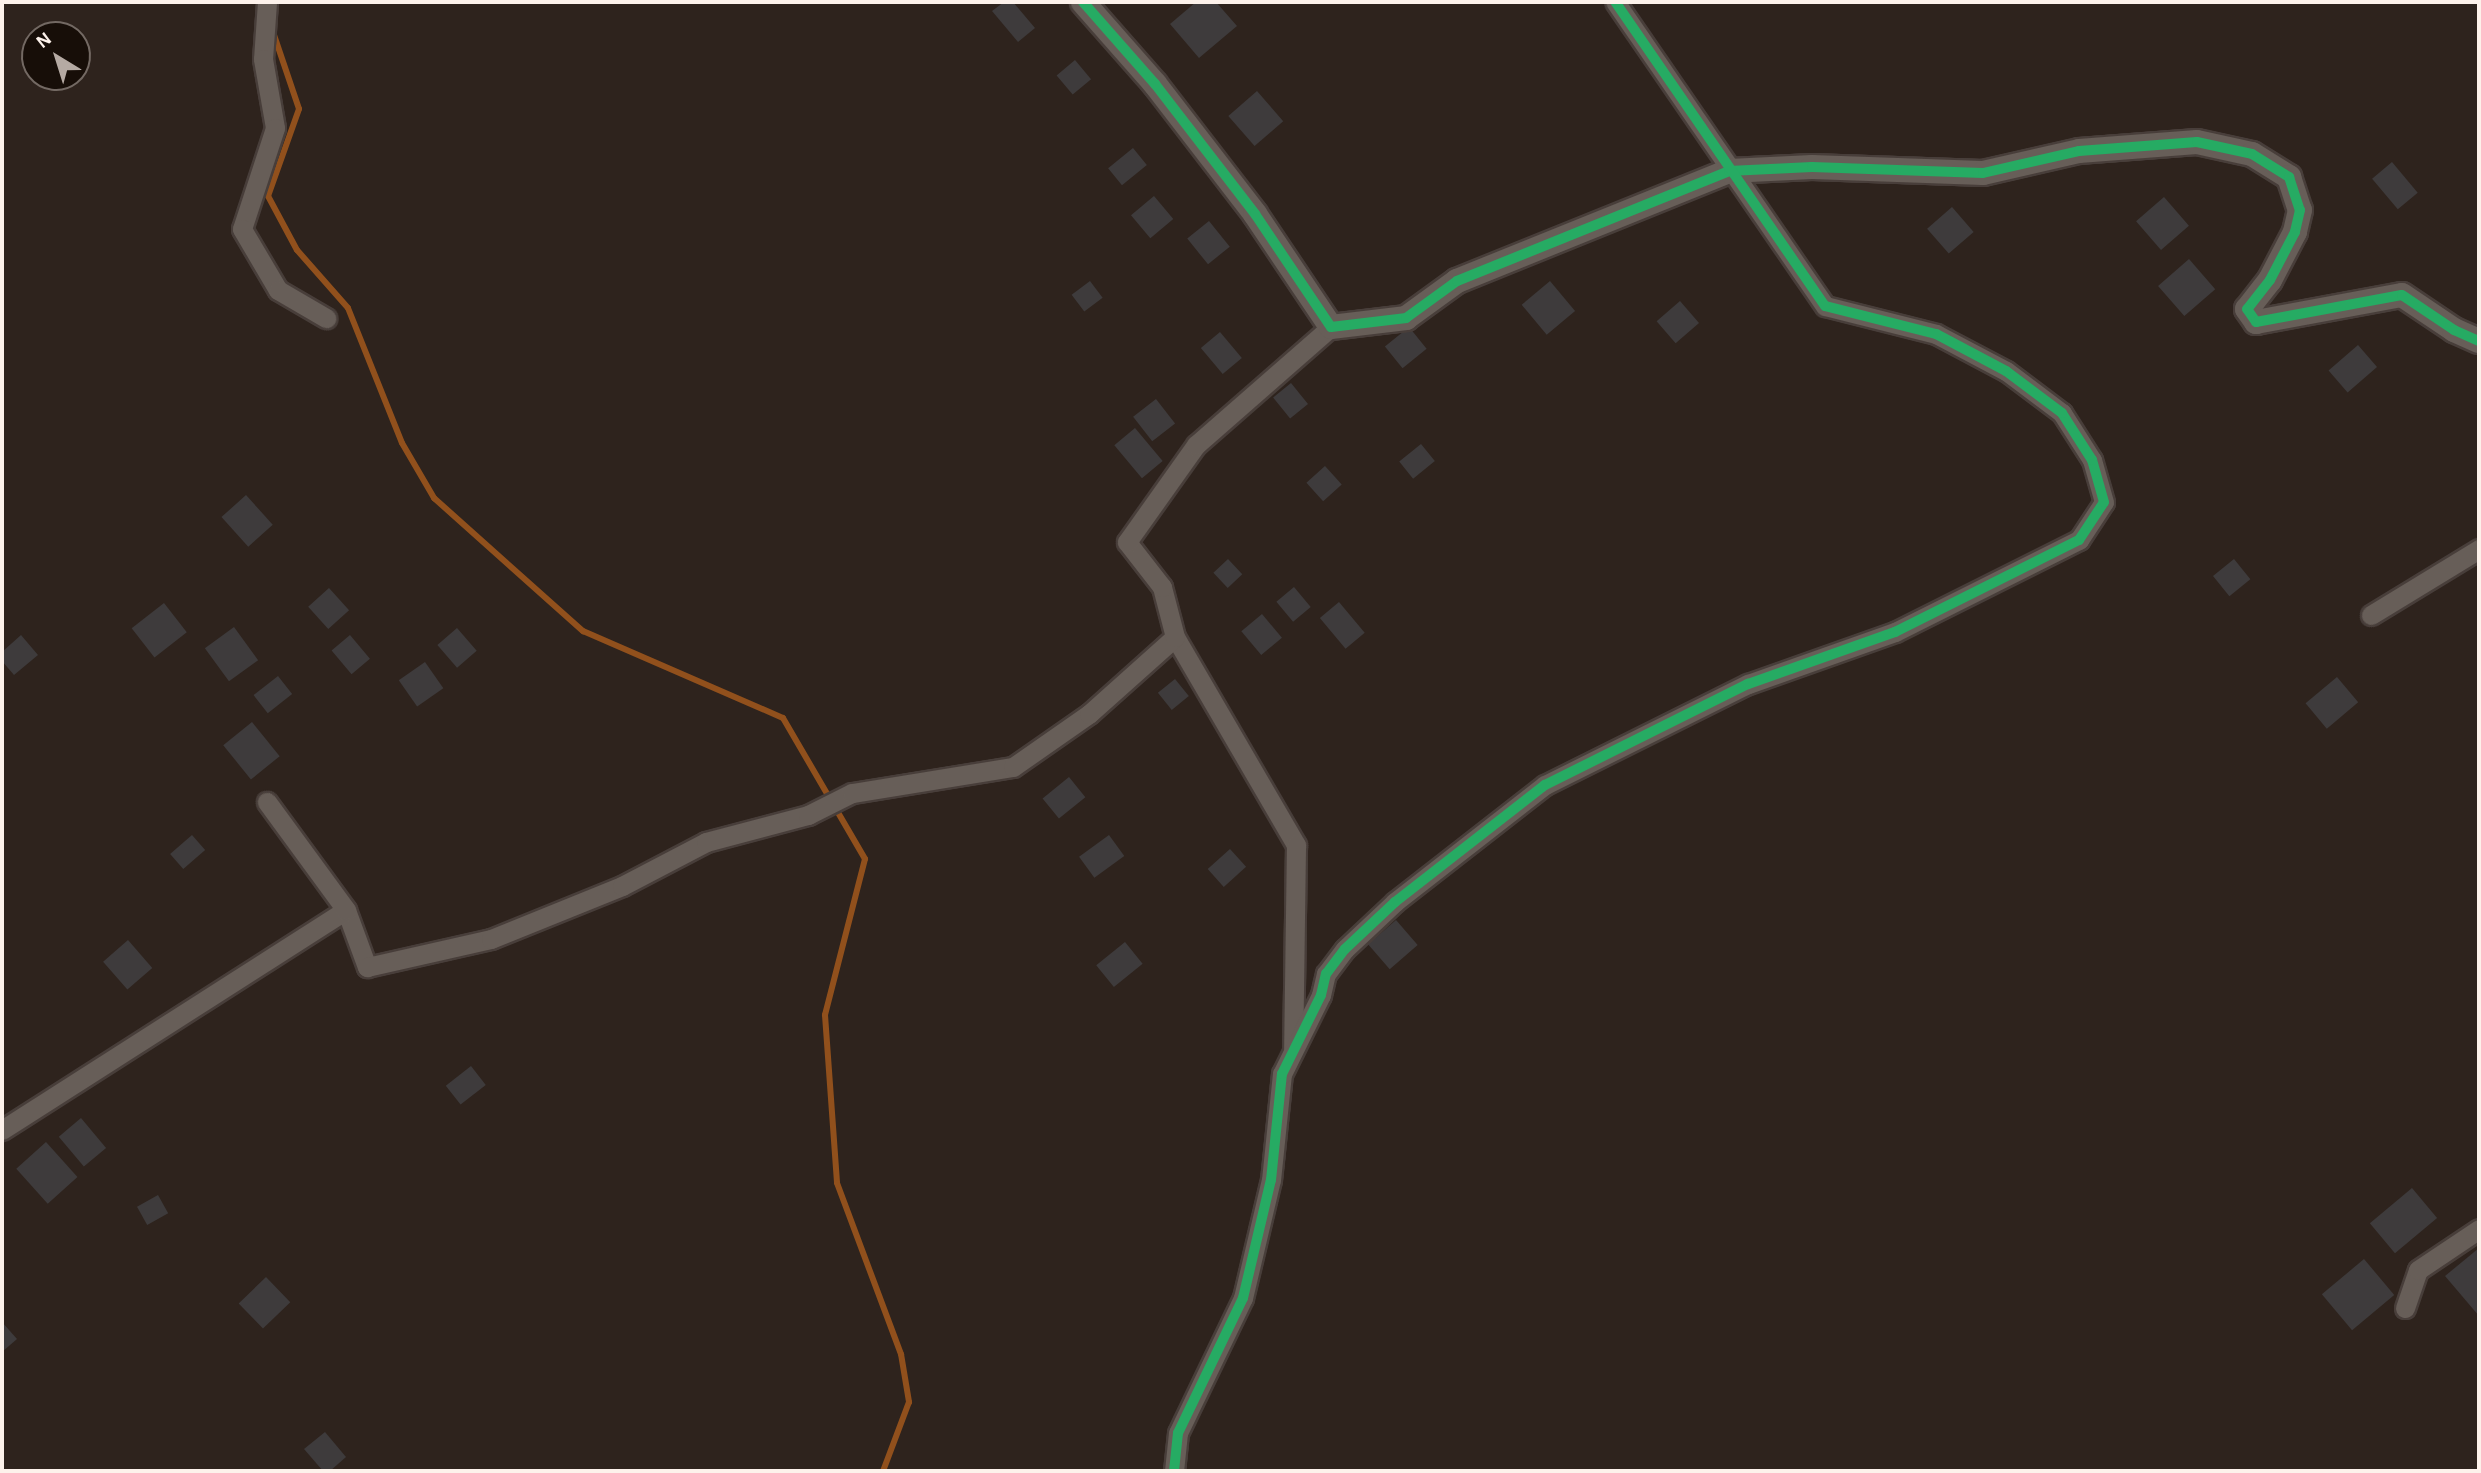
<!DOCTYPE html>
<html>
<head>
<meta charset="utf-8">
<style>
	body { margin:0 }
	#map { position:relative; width:2481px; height:1473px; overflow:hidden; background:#2e231d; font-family:"Alegreya Sans",sans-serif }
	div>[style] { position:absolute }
	.stream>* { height:6px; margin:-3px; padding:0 3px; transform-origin:3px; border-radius:3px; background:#91501c }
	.building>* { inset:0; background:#3e3b3c; transform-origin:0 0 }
	.roads { filter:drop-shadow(2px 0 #483e3a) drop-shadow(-2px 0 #483e3a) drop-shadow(0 2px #483e3a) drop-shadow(0 -2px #483e3a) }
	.minor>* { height:19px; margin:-9.5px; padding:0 9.5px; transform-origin:9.5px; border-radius:9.5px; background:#675e58 }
	.tertiary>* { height:24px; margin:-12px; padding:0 12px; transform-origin:12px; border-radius:12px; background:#675e58 }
	.cycleway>* { height:10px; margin:-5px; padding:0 5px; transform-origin:5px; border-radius:5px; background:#26ab63 }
	span { translate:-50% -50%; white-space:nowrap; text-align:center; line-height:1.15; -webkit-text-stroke:6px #170e08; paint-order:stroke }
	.frame { position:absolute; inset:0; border:4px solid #fdf2eb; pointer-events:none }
	.north { position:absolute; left:21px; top:21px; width:70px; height:70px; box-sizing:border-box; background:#170e08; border:2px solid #736963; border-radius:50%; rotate:322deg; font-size:19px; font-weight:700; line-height:28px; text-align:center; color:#fdf2eb }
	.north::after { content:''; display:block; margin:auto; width:24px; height:32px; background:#b5aaa3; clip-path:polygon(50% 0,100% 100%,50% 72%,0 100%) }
</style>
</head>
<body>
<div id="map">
	<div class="stream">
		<div style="left:273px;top:32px;width:81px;rotate:71.3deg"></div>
		<div style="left:299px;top:109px;width:92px;rotate:109.6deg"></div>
		<div style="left:268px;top:196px;width:61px;rotate:61.8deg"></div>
		<div style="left:297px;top:250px;width:77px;rotate:48.7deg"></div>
		<div style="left:348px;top:308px;width:145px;rotate:68.2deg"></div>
		<div style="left:402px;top:443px;width:64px;rotate:59.8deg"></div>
		<div style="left:434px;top:498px;width:200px;rotate:41.8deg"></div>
		<div style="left:583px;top:631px;width:218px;rotate:23.5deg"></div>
		<div style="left:783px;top:718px;width:163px;rotate:59.8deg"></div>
		<div style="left:865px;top:859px;width:161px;rotate:104.4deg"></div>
		<div style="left:825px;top:1015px;width:168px;rotate:85.9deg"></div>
		<div style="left:837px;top:1183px;width:183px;rotate:69.5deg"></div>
		<div style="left:901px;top:1354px;width:49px;rotate:80.5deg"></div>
		<div style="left:909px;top:1402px;width:74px;rotate:110.6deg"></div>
	</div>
	<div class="building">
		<div style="clip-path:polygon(1004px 2px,1013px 2px,1035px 28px,1018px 42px,992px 11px)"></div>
		<div style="clip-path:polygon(1196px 2px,1216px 2px,1237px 26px,1199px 58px,1170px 24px)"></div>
		<div style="left:1075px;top:60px;width:25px;height:24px;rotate:50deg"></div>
		<div style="left:1257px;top:91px;width:40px;height:38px;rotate:49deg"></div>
		<div style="left:1133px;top:148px;width:22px;height:32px;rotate:51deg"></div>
		<div style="left:2392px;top:162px;width:40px;height:26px;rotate:50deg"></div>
		<div style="left:1154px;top:196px;width:30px;height:30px;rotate:50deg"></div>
		<div style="left:2164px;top:197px;width:38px;height:37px;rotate:49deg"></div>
		<div style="left:1952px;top:207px;width:33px;height:33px;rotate:49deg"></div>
		<div style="left:1209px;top:221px;width:33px;height:28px;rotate:51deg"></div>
		<div style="left:2189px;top:259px;width:40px;height:41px;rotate:49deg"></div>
		<div style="left:1090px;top:281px;width:21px;height:23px;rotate:53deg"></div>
		<div style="left:1550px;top:281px;width:39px;height:37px;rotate:50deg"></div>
		<div style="left:1680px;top:301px;width:29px;height:31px;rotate:49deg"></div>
		<div style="left:1409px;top:327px;width:28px;height:31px;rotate:51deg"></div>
		<div style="left:1220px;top:332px;width:34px;height:25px;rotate:50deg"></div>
		<div style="left:2358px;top:345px;width:29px;height:39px;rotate:49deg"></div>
		<div style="left:1291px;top:383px;width:27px;height:23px;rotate:51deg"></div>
		<div style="left:1156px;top:399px;width:31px;height:29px;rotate:52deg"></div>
		<div style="left:1135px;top:428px;width:43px;height:27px;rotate:50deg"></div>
		<div style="left:1421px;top:444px;width:22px;height:28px;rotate:51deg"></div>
		<div style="left:1325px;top:466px;width:25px;height:25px;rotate:48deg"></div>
		<div style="left:246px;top:495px;width:40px;height:33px;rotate:48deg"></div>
		<div style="left:1228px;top:559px;width:21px;height:20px;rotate:47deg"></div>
		<div style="left:2234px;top:559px;width:26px;height:27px;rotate:51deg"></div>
		<div style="left:1294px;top:587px;width:26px;height:23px;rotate:50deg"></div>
		<div style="left:329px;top:588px;width:30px;height:28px;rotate:48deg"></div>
		<div style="left:1339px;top:602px;width:40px;height:25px;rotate:50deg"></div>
		<div style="left:164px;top:603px;width:37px;height:41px;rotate:52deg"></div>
		<div style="left:1262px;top:614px;width:31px;height:27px;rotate:50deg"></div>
		<div style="left:234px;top:627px;width:41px;height:36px;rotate:54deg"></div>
		<div style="left:457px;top:628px;width:30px;height:26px;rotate:49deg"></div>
		<div style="clip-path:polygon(21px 635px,38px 655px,14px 675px,2px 661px,2px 652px)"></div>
		<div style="left:350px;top:635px;width:31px;height:24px;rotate:50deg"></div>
		<div style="left:425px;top:662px;width:32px;height:32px;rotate:55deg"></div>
		<div style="left:278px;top:676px;width:23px;height:31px;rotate:52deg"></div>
		<div style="left:2337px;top:677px;width:33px;height:41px;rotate:50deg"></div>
		<div style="left:1175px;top:679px;width:22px;height:22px;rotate:51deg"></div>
		<div style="left:252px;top:722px;width:44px;height:37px;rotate:51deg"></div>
		<div style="left:1069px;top:777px;width:26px;height:34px;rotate:51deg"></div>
		<div style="left:192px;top:835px;width:20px;height:29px;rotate:49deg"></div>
		<div style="left:1109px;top:835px;width:26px;height:37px;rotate:54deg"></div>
		<div style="left:1230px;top:849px;width:24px;height:30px;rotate:48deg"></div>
		<div style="left:1396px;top:920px;width:33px;height:37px;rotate:49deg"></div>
		<div style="left:128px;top:940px;width:37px;height:33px;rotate:49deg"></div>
		<div style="left:1125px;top:942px;width:28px;height:37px;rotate:51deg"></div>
		<div style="left:471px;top:1066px;width:24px;height:32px;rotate:52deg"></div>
		<div style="left:81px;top:1118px;width:39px;height:29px;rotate:50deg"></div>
		<div style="left:46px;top:1142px;width:47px;height:40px;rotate:48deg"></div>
		<div style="left:2412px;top:1188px;width:39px;height:55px;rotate:50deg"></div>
		<div style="left:158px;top:1195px;width:21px;height:24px;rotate:61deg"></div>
		<div style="clip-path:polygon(2479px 1248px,2479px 1316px,2445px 1276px)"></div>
		<div style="left:2364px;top:1259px;width:47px;height:55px;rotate:50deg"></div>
		<div style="left:266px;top:1277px;width:35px;height:38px;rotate:46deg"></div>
		<div style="clip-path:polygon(2px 1322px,17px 1339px,2px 1352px)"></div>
		<div style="clip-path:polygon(325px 1432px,346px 1457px,330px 1471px,323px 1471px,304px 1449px)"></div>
	</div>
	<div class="roads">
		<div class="minor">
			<div style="left:267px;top:2px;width:57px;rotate:94deg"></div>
			<div style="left:263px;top:59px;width:70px;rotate:80.1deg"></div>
			<div style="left:275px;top:128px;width:106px;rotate:108.1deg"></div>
			<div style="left:242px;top:229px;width:71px;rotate:59.5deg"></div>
			<div style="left:278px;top:290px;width:56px;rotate:30.3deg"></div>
			<div style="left:2371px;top:615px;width:127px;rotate:-31.4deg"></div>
			<div style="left:1175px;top:637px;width:241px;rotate:59.8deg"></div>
			<div style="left:1296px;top:845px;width:203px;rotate:90.8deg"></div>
			<div style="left:346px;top:910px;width:61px;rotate:69.8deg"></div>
			<div style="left:367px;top:967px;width:127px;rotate:-12.7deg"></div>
			<div style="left:491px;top:939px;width:141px;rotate:-22deg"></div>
			<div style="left:622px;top:886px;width:95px;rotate:-27.6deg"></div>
			<div style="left:706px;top:842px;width:106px;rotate:-14.8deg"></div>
			<div style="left:808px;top:815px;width:49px;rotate:-26.6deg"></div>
			<div style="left:852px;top:793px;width:163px;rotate:-9.2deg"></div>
			<div style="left:1013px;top:767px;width:93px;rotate:-34.9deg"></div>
			<div style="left:1089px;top:714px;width:115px;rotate:-41.8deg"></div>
			<div style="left:1175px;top:637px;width:52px;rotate:-104.6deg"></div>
			<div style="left:1162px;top:587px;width:57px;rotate:-127.9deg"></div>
			<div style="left:1127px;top:542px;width:119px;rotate:-54.6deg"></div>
			<div style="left:1196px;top:445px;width:179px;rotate:-41.2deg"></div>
			<div style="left:2px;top:1130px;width:408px;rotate:-32.6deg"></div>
			<div style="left:346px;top:910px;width:134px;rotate:-126.2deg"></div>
			<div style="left:2405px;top:1308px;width:40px;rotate:-71.1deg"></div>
			<div style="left:2418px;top:1270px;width:73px;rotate:-33.9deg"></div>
			<div style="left:1174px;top:1471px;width:38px;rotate:-84deg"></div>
			<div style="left:1178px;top:1433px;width:150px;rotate:-64.3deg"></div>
			<div style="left:1243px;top:1298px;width:121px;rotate:-76.7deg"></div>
			<div style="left:1271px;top:1180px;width:107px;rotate:-84.1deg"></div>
			<div style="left:1282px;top:1074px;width:88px;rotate:-63.7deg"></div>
			<div style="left:1321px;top:995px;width:22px;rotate:-77deg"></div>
			<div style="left:1326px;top:974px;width:31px;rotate:-53deg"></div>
			<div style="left:1345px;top:949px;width:69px;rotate:-43.2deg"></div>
			<div style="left:1395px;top:902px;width:190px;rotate:-38deg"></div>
			<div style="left:1545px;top:785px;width:227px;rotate:-26.5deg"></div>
			<div style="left:1748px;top:684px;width:156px;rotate:-19.5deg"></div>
			<div style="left:1895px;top:632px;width:206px;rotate:-26.6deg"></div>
			<div style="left:2079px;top:540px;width:45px;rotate:-56.7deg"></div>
			<div style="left:2104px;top:502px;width:44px;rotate:-105.9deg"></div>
			<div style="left:2092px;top:460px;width:56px;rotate:-122.6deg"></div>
			<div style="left:2062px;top:413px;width:70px;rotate:-143.1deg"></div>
			<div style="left:2006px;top:371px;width:79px;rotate:-152.1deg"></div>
			<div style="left:1936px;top:334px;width:114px;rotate:-165.8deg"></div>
			<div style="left:1825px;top:306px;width:369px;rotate:-124.6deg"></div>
		</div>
		<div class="tertiary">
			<div style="left:1083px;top:2px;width:109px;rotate:48.7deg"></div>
			<div style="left:1155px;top:84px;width:164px;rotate:52.4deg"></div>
			<div style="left:1255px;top:214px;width:136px;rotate:56.1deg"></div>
			<div style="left:1331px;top:327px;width:76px;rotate:-6.8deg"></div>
			<div style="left:1406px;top:318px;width:63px;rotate:-36deg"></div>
			<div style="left:1457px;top:281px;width:293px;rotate:-22deg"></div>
			<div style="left:1729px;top:171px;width:83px;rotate:-2.8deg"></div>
			<div style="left:1812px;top:167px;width:171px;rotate:2deg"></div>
			<div style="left:1983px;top:173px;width:98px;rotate:-12.9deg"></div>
			<div style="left:2079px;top:151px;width:118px;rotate:-4.4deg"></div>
			<div style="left:2197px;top:142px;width:56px;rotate:12.3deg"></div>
			<div style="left:2252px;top:154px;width:44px;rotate:31.9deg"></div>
			<div style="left:2289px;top:177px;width:35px;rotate:72deg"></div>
			<div style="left:2300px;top:210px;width:23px;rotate:103deg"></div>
			<div style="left:2295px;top:232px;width:54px;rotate:117.5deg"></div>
			<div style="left:2270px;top:280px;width:37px;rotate:128deg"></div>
			<div style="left:2247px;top:309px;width:16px;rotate:55deg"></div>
			<div style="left:2256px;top:322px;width:148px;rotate:-10.5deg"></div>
			<div style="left:2402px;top:295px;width:63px;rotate:33.9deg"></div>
			<div style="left:2454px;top:330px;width:27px;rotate:24deg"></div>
		</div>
	</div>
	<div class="cycleway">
		<div style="left:1083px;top:2px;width:109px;rotate:48.7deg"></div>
		<div style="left:1155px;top:84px;width:164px;rotate:52.4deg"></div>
		<div style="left:1255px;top:214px;width:136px;rotate:56.1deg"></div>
		<div style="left:1331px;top:327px;width:76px;rotate:-6.8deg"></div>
		<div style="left:1406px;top:318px;width:63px;rotate:-36deg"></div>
		<div style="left:1457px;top:281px;width:293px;rotate:-22deg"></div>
		<div style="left:1729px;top:171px;width:83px;rotate:-2.8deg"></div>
		<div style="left:1812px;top:167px;width:171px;rotate:2deg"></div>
		<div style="left:1983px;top:173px;width:98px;rotate:-12.9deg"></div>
		<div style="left:2079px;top:151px;width:118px;rotate:-4.4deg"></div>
		<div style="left:2197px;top:142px;width:56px;rotate:12.3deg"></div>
		<div style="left:2252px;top:154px;width:44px;rotate:31.9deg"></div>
		<div style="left:2289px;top:177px;width:35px;rotate:72deg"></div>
		<div style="left:2300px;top:210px;width:23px;rotate:103deg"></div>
		<div style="left:2295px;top:232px;width:54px;rotate:117.5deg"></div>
		<div style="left:2270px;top:280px;width:37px;rotate:128deg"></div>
		<div style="left:2247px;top:309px;width:16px;rotate:55deg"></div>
		<div style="left:2256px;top:322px;width:148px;rotate:-10.5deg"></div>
		<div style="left:2402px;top:295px;width:63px;rotate:33.9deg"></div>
		<div style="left:2454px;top:330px;width:27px;rotate:24deg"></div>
		<div style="left:1174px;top:1471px;width:38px;rotate:-84deg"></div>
		<div style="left:1178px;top:1433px;width:150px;rotate:-64.3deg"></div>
		<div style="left:1243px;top:1298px;width:121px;rotate:-76.7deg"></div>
		<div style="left:1271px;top:1180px;width:107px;rotate:-84.1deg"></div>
		<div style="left:1282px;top:1074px;width:88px;rotate:-63.7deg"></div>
		<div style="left:1321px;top:995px;width:22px;rotate:-77deg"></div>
		<div style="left:1326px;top:974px;width:31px;rotate:-53deg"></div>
		<div style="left:1345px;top:949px;width:69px;rotate:-43.2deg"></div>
		<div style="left:1395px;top:902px;width:190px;rotate:-38deg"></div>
		<div style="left:1545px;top:785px;width:227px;rotate:-26.5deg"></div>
		<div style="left:1748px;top:684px;width:156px;rotate:-19.5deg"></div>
		<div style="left:1895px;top:632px;width:206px;rotate:-26.6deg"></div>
		<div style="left:2079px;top:540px;width:45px;rotate:-56.7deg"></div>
		<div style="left:2104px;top:502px;width:44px;rotate:-105.9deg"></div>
		<div style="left:2092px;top:460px;width:56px;rotate:-122.6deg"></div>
		<div style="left:2062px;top:413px;width:70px;rotate:-143.1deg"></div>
		<div style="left:2006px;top:371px;width:79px;rotate:-152.1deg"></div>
		<div style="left:1936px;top:334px;width:114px;rotate:-165.8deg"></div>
		<div style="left:1825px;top:306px;width:369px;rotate:-124.6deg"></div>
	</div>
	<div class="frame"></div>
	<div class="north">N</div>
</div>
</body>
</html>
